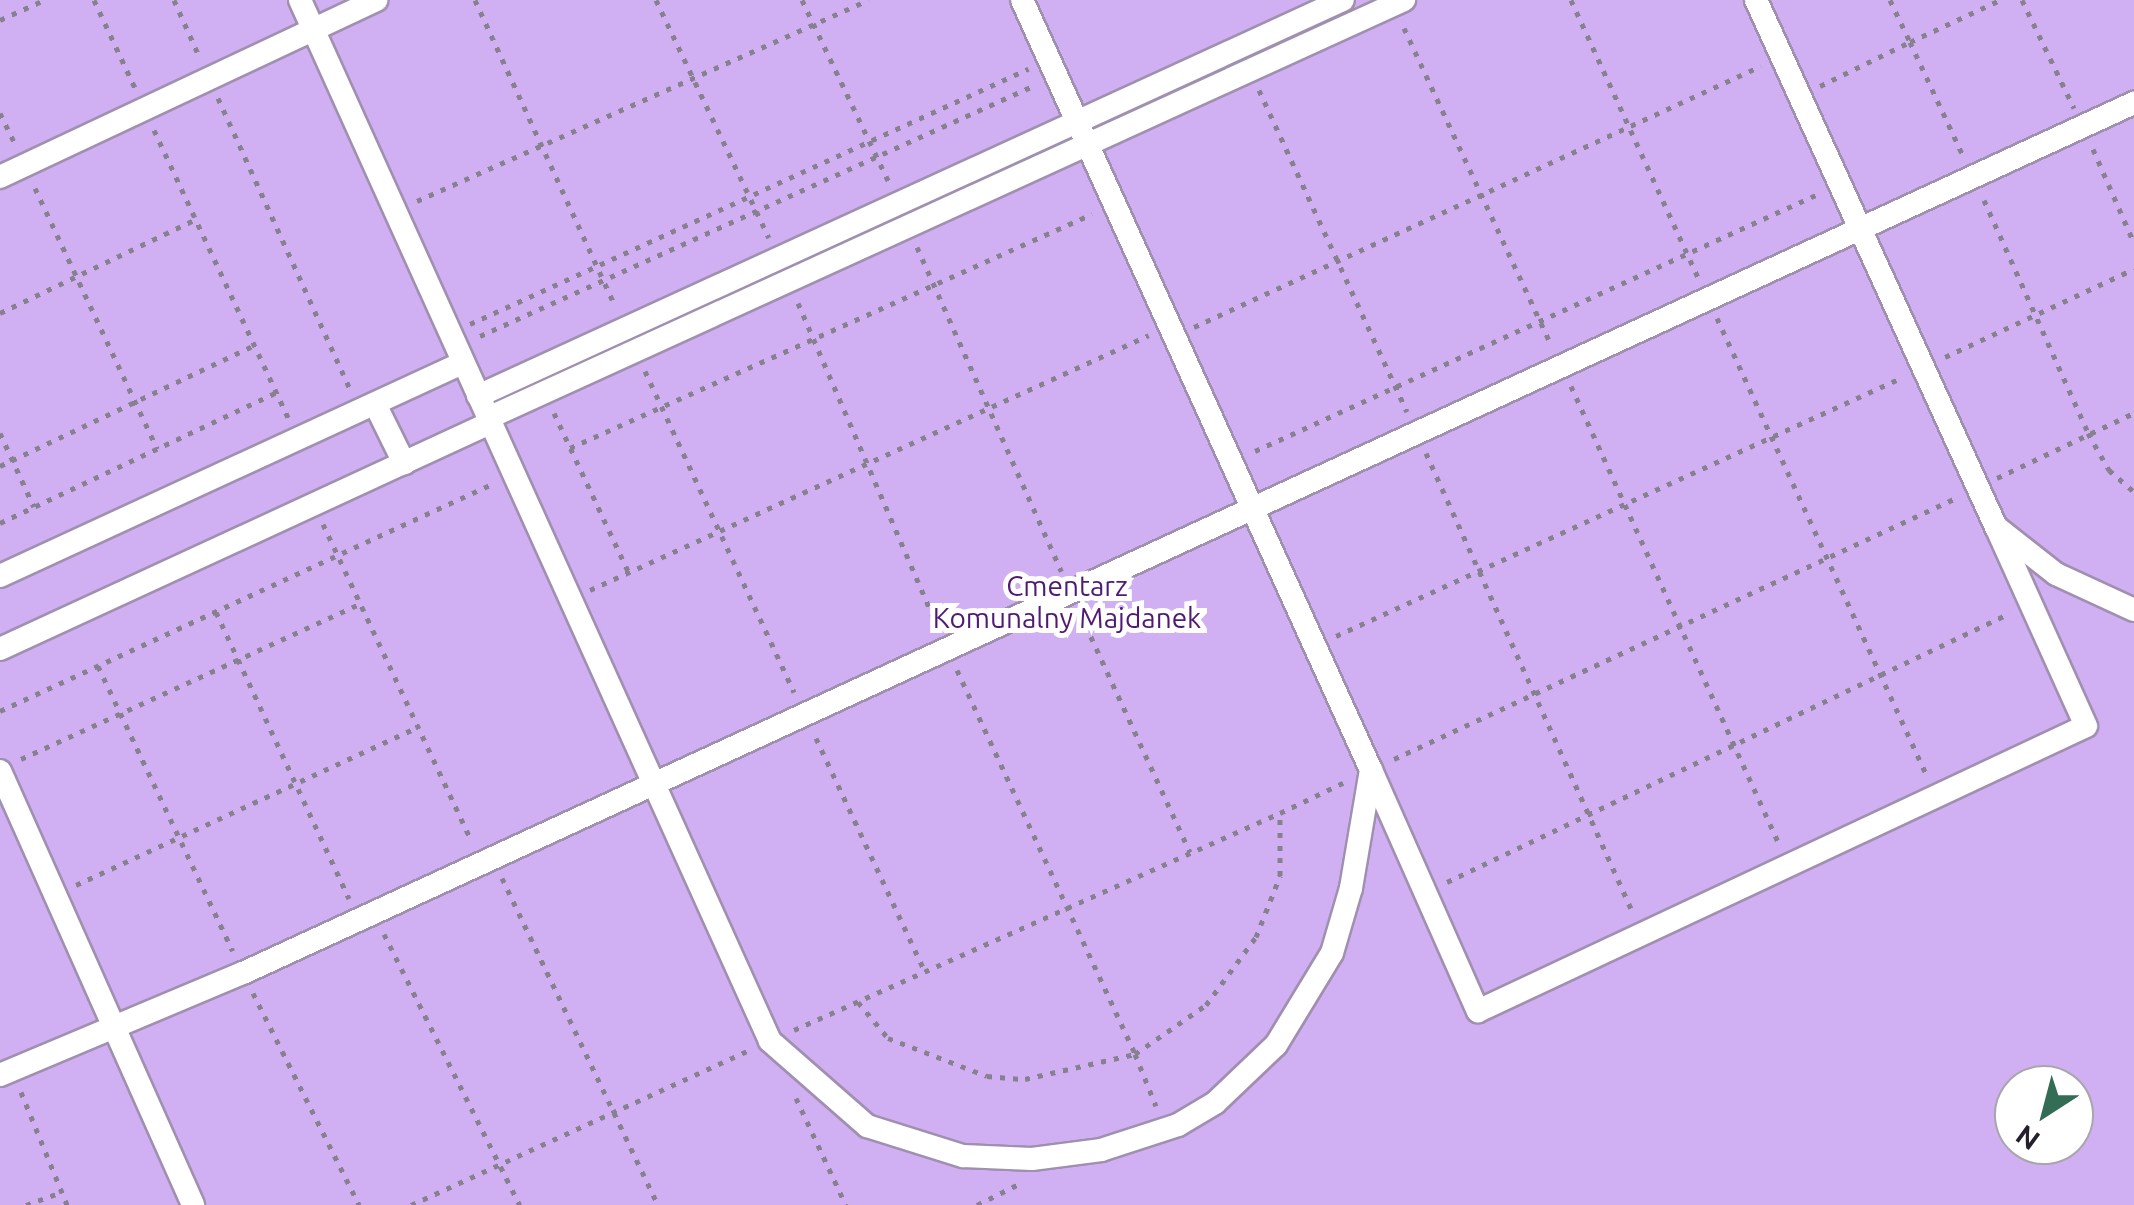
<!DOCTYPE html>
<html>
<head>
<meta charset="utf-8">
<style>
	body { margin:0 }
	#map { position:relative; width:2134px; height:1205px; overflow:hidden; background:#f6f0fe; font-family:Ubuntu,sans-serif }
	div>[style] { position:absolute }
	.green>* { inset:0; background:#d0aff2 }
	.path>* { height:5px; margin-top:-2.5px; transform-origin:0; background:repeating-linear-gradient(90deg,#87818f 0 5px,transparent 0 13px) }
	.roads { filter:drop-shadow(2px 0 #a090b0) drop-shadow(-2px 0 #a090b0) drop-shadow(0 2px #a090b0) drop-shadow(0 -2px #a090b0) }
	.pedestrian>* { height:22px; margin:-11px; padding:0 11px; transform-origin:11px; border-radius:11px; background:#fff }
	span { translate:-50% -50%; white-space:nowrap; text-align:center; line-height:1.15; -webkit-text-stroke:10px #fff; paint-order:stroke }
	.park-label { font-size:28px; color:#4f1975 }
	.north { position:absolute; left:1994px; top:1065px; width:100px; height:100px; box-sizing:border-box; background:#fff; border:2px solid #a8a5ab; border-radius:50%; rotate:216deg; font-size:28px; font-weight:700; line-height:40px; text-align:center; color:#251f2c }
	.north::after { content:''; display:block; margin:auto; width:35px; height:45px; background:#346d56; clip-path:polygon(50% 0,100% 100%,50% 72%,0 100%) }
</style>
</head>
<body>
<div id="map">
	<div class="green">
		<div style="clip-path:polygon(evenodd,0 0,2134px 0,2134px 1205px,0 1205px,0 0,2014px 1085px,2074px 1085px,2074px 1145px,2014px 1145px,2014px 1085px)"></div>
	</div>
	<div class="path">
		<div style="left:94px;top:0;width:97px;rotate:65deg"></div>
		<div style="left:174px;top:0;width:61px;rotate:65.9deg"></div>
		<div style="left:475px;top:0;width:337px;rotate:65.4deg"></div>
		<div style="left:656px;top:0;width:263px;rotate:64.6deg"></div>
		<div style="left:802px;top:0;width:202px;rotate:64.5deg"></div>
		<div style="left:1571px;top:0;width:305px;rotate:65.4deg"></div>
		<div style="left:1890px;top:0;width:47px;rotate:64.5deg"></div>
		<div style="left:1910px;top:42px;width:99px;rotate:-25deg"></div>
		<div style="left:2022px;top:0;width:120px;rotate:64.3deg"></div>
		<div style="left:0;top:20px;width:48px;rotate:-24.4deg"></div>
		<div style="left:1404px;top:28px;width:349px;rotate:65.1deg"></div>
		<div style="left:1820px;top:86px;width:100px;rotate:-26.1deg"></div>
		<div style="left:1910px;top:42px;width:128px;rotate:65deg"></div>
		<div style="left:1259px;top:90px;width:354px;rotate:65.3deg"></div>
		<div style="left:218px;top:98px;width:320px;rotate:65.6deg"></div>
		<div style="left:0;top:113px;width:37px;rotate:64deg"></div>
		<div style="left:154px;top:130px;width:319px;rotate:65deg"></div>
		<div style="left:2093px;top:149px;width:103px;rotate:66.4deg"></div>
		<div style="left:35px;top:188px;width:288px;rotate:64.9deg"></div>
		<div style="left:1984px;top:200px;width:255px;rotate:65.9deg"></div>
		<div style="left:2088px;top:433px;width:43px;rotate:60.4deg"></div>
		<div style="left:2109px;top:470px;width:33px;rotate:41deg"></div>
		<div style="left:417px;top:201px;width:494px;rotate:-24deg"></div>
		<div style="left:917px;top:247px;width:355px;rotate:66deg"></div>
		<div style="left:798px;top:303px;width:354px;rotate:66.7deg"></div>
		<div style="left:0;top:313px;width:217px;rotate:-25.6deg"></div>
		<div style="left:1717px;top:318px;width:504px;rotate:65.37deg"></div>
		<div style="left:470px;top:324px;width:614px;rotate:-24.56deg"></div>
		<div style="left:1194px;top:327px;width:624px;rotate:-24.72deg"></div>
		<div style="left:480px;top:336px;width:609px;rotate:-24.33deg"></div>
		<div style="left:1945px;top:357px;width:208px;rotate:-25deg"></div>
		<div style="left:645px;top:371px;width:354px;rotate:65.1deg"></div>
		<div style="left:1571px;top:386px;width:503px;rotate:65.57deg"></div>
		<div style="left:554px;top:413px;width:174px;rotate:64.9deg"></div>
		<div style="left:0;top:433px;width:81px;rotate:65.3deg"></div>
		<div style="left:570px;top:448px;width:572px;rotate:-24.15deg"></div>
		<div style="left:1255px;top:451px;width:619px;rotate:-24.54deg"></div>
		<div style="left:1426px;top:453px;width:504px;rotate:65.77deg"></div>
		<div style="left:0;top:466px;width:282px;rotate:-25.4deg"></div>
		<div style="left:1997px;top:478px;width:152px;rotate:-25.4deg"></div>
		<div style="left:0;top:523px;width:306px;rotate:-25.3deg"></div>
		<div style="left:323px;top:524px;width:349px;rotate:64.9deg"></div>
		<div style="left:590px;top:590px;width:614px;rotate:-24.52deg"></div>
		<div style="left:216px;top:612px;width:316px;rotate:65.1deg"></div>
		<div style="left:1080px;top:613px;width:263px;rotate:65.3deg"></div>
		<div style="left:1336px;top:636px;width:623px;rotate:-24.55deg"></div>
		<div style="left:98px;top:666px;width:315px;rotate:64.7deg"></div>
		<div style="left:957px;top:670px;width:423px;rotate:65.1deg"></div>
		<div style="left:1135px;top:1054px;width:86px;rotate:-34.6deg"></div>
		<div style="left:1206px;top:1005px;width:84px;rotate:-53.7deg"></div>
		<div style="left:1256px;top:937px;width:66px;rotate:-68.5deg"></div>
		<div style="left:1280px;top:876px;width:63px;rotate:-90deg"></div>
		<div style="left:1280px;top:813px;width:70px;rotate:-25.5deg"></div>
		<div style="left:0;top:711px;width:542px;rotate:-24.77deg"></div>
		<div style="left:816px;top:738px;width:258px;rotate:65deg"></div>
		<div style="left:21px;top:759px;width:373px;rotate:-24.6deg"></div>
		<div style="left:1394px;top:759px;width:620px;rotate:-24.91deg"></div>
		<div style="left:502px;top:878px;width:362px;rotate:64.5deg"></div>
		<div style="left:1447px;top:882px;width:624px;rotate:-25.54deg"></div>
		<div style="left:76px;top:885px;width:377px;rotate:-24.8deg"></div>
		<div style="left:384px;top:934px;width:303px;rotate:63.4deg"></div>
		<div style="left:253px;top:993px;width:237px;rotate:63.4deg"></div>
		<div style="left:858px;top:1002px;width:47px;rotate:50.2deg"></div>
		<div style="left:888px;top:1038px;width:106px;rotate:21deg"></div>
		<div style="left:987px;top:1076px;width:38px;rotate:5deg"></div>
		<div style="left:1025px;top:1079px;width:113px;rotate:-12.8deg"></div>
		<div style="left:1135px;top:1054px;width:56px;rotate:68deg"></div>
		<div style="left:794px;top:1030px;width:532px;rotate:-24.06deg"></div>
		<div style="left:21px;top:1092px;width:122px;rotate:67.8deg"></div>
		<div style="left:796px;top:1098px;width:118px;rotate:65deg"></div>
		<div style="left:26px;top:1205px;width:37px;rotate:-20deg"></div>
		<div style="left:411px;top:1205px;width:371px;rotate:-24.6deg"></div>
		<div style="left:977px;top:1205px;width:45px;rotate:-26.6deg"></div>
	</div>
	<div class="roads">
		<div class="pedestrian">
			<div style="left:300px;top:0;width:1142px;rotate:65.7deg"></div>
			<div style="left:770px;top:1041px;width:129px;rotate:41.2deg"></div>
			<div style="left:867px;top:1126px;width:101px;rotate:17.4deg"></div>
			<div style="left:963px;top:1156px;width:69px;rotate:2.5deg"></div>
			<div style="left:1032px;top:1159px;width:70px;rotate:-7.4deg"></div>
			<div style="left:1101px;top:1150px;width:81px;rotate:-18deg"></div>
			<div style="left:1178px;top:1125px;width:43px;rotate:-30.7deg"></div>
			<div style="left:1215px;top:1103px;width:84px;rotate:-43.6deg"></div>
			<div style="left:1276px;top:1045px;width:108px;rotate:-58.7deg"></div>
			<div style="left:1332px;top:953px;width:68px;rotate:-73.7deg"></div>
			<div style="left:1351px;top:888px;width:120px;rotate:-80.4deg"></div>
			<div style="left:1371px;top:770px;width:845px;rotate:-114.38deg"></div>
			<div style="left:1756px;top:0;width:579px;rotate:65.52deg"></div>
			<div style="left:1996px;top:527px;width:76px;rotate:38.1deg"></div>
			<div style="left:2056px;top:574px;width:86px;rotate:24.8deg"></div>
			<div style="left:0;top:177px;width:416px;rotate:-25.2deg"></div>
			<div style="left:478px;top:396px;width:951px;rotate:-24.6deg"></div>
			<div style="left:376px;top:406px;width:64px;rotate:63.8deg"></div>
			<div style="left:488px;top:418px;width:1007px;rotate:-24.53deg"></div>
			<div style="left:0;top:576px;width:509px;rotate:-24.75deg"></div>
			<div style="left:0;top:649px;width:540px;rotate:-24.76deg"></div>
			<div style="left:1371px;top:770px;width:264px;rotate:66.1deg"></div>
			<div style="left:1478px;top:1011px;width:671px;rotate:-25.11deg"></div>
			<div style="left:2086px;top:726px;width:218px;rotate:-114.3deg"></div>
			<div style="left:0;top:771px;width:475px;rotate:66deg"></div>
			<div style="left:0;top:1075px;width:264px;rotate:-22.8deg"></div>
			<div style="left:243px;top:973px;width:2082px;rotate:-24.71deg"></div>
		</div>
	</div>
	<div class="park-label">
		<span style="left:1067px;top:602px">Cmentarz<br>Komunalny Majdanek</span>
	</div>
	<div class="north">N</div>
</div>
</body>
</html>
